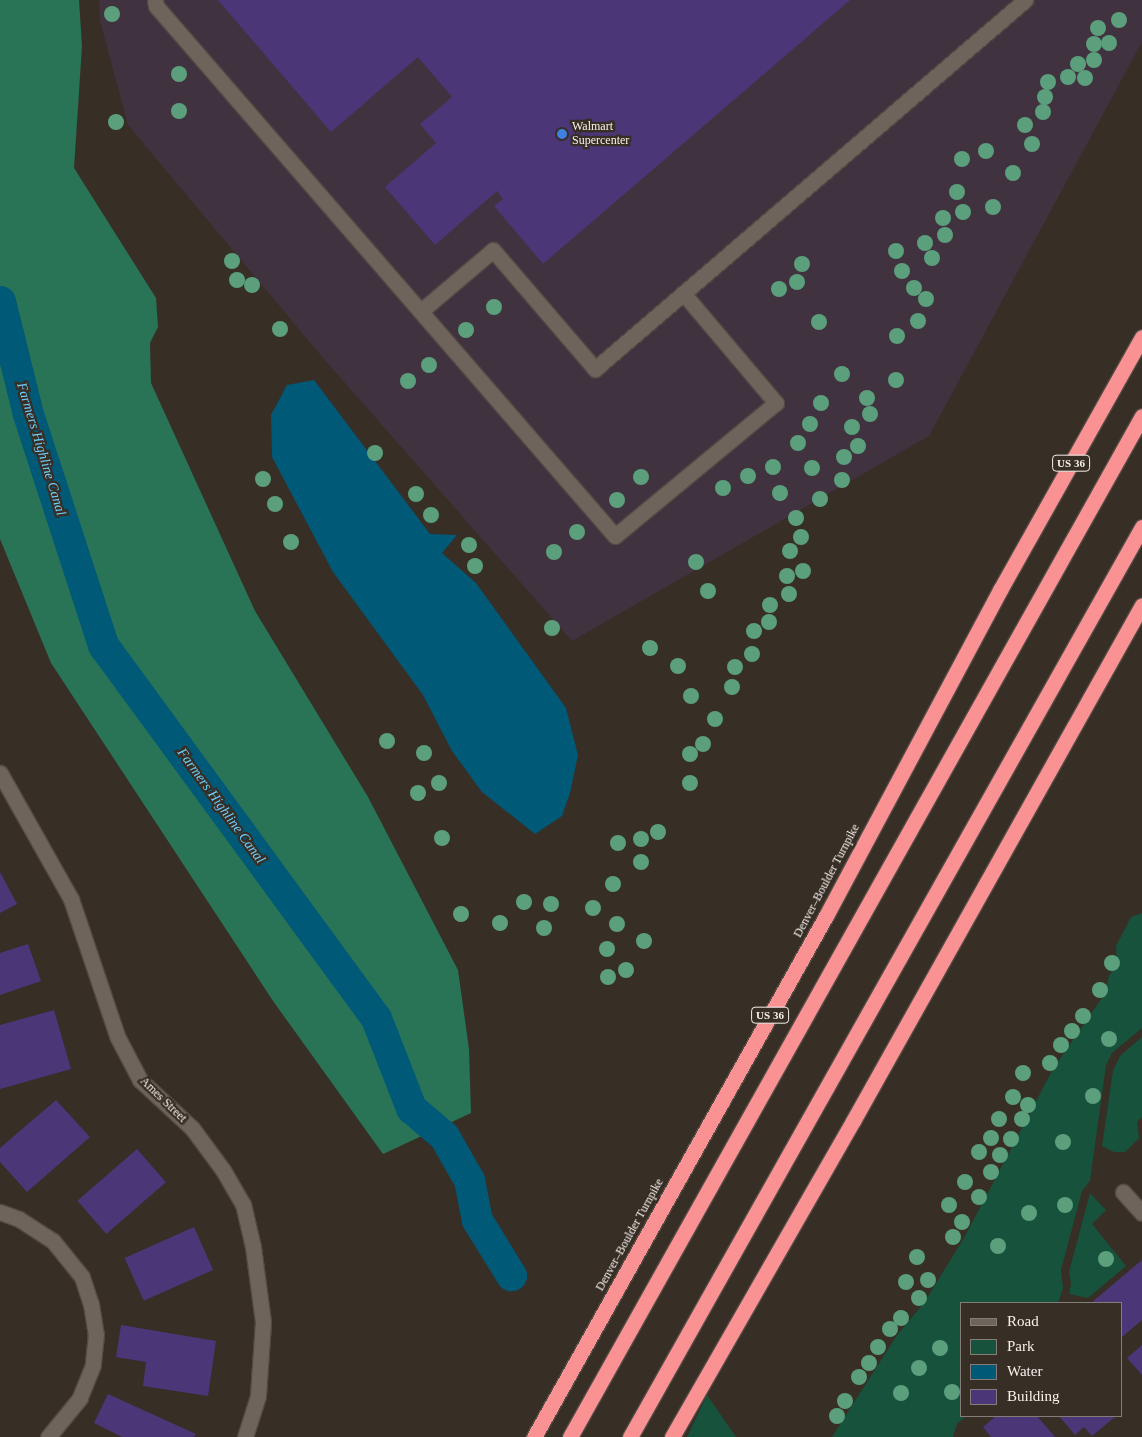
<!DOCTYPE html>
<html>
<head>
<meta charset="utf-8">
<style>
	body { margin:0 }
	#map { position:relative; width:1142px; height:1437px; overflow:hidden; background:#372e26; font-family:"Times New Roman",serif }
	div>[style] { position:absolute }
	.commercial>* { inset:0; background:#41323f }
	.green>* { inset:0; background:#16523c }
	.forest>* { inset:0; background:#297356 }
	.water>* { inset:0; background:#005977 }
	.canal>* { height:31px; margin:-15.5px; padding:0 15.5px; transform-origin:15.5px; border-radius:15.5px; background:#005977 }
	.building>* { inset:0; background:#4b3678; transform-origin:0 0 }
	.roads { filter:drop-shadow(1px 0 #524b44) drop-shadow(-1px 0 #524b44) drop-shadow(0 1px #524b44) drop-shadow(0 -1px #524b44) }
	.minor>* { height:15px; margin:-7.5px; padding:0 7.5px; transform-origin:7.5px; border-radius:7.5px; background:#6e645c }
	.highway>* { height:15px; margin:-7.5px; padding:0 7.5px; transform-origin:7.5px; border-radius:7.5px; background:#fa9294 }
	.trees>* { width:16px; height:16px; margin:-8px; border-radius:50%; background:#5b9f7d }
	.dots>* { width:14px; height:14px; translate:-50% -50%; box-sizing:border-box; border:2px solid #372e26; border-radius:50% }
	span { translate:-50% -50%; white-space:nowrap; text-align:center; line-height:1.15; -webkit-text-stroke:4.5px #372e26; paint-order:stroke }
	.shield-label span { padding:1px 4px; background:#372e26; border:1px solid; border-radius:4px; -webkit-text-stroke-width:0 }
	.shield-label { font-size:11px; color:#f8f2ed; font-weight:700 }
	.poi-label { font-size:12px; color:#f8f2ed }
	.left { translate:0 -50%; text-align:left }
	.street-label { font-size:12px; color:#f8f2ed }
	.water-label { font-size:14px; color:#6dcefa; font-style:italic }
	.legend { position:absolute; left:960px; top:1302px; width:162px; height:115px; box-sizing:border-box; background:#372e26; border:1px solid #847c76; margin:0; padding:6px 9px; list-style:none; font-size:15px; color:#f8f2ed }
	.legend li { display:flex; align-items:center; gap:10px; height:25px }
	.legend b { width:25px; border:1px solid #847c76 }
</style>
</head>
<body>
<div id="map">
	<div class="commercial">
		<div style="clip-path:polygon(99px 0,1142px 0,1142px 42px,929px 436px,572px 641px,323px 358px,128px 125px,100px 21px)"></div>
	</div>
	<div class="green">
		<div style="clip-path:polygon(1142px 913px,1142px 1028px,1112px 1053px,1106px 1065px,1090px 1181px,1082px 1191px,1061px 1270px,1063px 1288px,1058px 1303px,961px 1303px,961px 1416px,966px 1416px,957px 1424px,953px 1437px,832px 1437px,897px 1335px,924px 1303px,965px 1236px,1053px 1069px,1104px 995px,1109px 976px,1117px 963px,1116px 946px,1131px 917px)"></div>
		<div style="clip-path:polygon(1142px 1037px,1142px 1117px,1137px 1122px,1139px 1138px,1125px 1152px,1114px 1152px,1102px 1146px,1113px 1071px,1120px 1056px)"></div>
		<div style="clip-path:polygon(1090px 1193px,1106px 1210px,1092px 1224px,1126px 1266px,1088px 1298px,1069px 1294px,1071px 1283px,1069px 1272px)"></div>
		<div style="clip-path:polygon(707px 1395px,736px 1437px,687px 1437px)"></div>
	</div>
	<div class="forest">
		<div style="clip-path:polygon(0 0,79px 0,82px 46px,74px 168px,156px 298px,158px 327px,150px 343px,151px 383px,255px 611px,368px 797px,458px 970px,469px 1049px,471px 1113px,383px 1154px,273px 1001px,51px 663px,0 539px)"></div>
	</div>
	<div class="water">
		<div style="clip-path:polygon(314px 380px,430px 534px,457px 535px,442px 553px,476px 583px,566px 708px,578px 755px,570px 793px,562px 816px,535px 834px,482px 792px,452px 751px,423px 695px,333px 572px,272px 457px,271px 415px,287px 385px)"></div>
	</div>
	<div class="canal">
		<div style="left:0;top:301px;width:116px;rotate:76.1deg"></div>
		<div style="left:28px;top:414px;width:243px;rotate:72deg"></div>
		<div style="left:103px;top:645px;width:462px;rotate:53.8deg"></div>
		<div style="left:376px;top:1018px;width:97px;rotate:68.7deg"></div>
		<div style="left:411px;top:1108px;width:43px;rotate:40.3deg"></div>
		<div style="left:444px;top:1136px;width:51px;rotate:60.4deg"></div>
		<div style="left:469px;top:1180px;width:41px;rotate:78.7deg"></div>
		<div style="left:477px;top:1220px;width:65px;rotate:58.3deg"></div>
	</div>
	<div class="building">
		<div style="clip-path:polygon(218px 0,850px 0,543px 264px,494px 206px,503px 199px,497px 191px,435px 245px,385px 187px,436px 143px,420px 124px,452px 97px,418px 57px,331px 132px)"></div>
		<div style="clip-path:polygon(0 872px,17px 904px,0 913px)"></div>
		<div style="clip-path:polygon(28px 944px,41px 981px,0 995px,0 953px)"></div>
		<div style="clip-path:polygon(54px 1010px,71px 1069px,0 1089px,0 1025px)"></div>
		<div style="clip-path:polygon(56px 1100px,90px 1137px,27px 1192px,0 1162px,0 1148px)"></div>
		<div style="left:137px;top:1149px;width:44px;height:79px;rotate:49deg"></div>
		<div style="left:194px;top:1227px;width:47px;height:76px;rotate:66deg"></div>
		<div style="clip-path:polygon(1142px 1260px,1142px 1320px,1121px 1338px,1121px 1303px,1091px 1303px)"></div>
		<div style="clip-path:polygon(121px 1325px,216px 1341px,208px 1396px,143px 1386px,146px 1362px,116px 1357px)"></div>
		<div style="clip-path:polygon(1142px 1345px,1142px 1375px,1127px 1358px)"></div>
		<div style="clip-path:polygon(108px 1394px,196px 1434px,194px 1437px,122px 1437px,94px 1423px)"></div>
		<div style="clip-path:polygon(996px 1416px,1037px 1416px,1055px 1437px,991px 1437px,983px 1427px)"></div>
		<div style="clip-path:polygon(1059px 1416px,1116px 1416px,1092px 1436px,1084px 1427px,1075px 1435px)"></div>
	</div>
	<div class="roads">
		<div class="minor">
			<div style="left:155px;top:0;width:6px;rotate:81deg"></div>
			<div style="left:156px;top:6px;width:701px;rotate:49.11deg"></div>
			<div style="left:615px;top:536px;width:209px;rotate:-39.6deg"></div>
			<div style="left:776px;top:403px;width:144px;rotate:-130.2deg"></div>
			<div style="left:421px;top:311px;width:94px;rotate:-40.3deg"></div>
			<div style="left:493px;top:250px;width:157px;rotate:49.4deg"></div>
			<div style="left:595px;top:369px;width:567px;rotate:-40.63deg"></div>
			<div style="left:0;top:773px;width:145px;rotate:60.6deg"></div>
			<div style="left:71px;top:899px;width:145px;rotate:71.4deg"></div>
			<div style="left:117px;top:1036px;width:50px;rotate:62.4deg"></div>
			<div style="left:140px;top:1080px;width:71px;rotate:42.7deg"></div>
			<div style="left:192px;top:1128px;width:52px;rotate:53.6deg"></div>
			<div style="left:223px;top:1170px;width:39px;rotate:60deg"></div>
			<div style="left:243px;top:1204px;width:44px;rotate:76.9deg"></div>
			<div style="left:253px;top:1247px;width:76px;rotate:82.4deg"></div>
			<div style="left:263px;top:1322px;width:74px;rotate:93.9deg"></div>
			<div style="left:258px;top:1396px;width:43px;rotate:107.6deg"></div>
			<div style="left:1123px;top:1192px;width:28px;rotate:48deg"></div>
			<div style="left:0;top:1212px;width:20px;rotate:20deg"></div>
			<div style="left:19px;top:1219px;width:40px;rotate:32.9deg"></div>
			<div style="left:53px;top:1241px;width:46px;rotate:51.1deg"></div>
			<div style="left:82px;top:1277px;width:28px;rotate:72deg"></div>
			<div style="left:91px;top:1304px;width:30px;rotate:81deg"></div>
			<div style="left:96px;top:1334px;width:31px;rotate:96deg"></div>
			<div style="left:93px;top:1365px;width:35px;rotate:112deg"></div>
			<div style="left:80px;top:1398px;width:50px;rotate:129.4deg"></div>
		</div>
		<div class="highway">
			<div style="left:534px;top:1437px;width:599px;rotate:-60.74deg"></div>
			<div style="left:827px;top:914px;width:367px;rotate:-61.9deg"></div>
			<div style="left:1000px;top:590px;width:290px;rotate:-60.7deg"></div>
			<div style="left:570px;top:1437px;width:1170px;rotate:-60.74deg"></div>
			<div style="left:630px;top:1437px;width:1044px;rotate:-60.64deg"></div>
			<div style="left:672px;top:1437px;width:364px;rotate:-60.2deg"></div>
			<div style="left:853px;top:1121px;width:591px;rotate:-60.75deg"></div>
		</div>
	</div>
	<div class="trees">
		<div style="left:112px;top:14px"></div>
		<div style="left:1119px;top:20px"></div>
		<div style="left:1098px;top:28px"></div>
		<div style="left:1109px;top:43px"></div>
		<div style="left:1094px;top:44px"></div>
		<div style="left:1094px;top:60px"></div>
		<div style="left:1078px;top:64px"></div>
		<div style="left:179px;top:74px"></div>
		<div style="left:1068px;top:77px"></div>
		<div style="left:1085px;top:78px"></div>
		<div style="left:1048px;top:82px"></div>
		<div style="left:1045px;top:97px"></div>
		<div style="left:179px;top:111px"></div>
		<div style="left:1043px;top:112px"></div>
		<div style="left:116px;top:122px"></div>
		<div style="left:1025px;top:125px"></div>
		<div style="left:1032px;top:144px"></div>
		<div style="left:986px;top:151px"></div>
		<div style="left:962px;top:159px"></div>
		<div style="left:1013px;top:173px"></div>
		<div style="left:957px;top:192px"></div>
		<div style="left:993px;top:207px"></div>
		<div style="left:963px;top:212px"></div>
		<div style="left:943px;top:218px"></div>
		<div style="left:945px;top:235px"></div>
		<div style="left:925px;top:243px"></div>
		<div style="left:896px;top:251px"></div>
		<div style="left:932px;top:258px"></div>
		<div style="left:232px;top:261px"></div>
		<div style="left:802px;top:264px"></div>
		<div style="left:902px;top:271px"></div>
		<div style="left:237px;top:280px"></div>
		<div style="left:797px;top:282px"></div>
		<div style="left:252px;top:285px"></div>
		<div style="left:914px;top:288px"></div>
		<div style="left:779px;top:289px"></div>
		<div style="left:926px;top:299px"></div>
		<div style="left:494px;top:307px"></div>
		<div style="left:918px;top:321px"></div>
		<div style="left:819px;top:322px"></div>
		<div style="left:280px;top:329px"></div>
		<div style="left:466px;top:330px"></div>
		<div style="left:897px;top:336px"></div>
		<div style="left:429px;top:365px"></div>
		<div style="left:842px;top:374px"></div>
		<div style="left:896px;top:380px"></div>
		<div style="left:408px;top:381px"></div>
		<div style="left:867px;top:398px"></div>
		<div style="left:821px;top:403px"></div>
		<div style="left:870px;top:414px"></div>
		<div style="left:810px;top:424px"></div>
		<div style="left:852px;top:427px"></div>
		<div style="left:798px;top:443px"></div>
		<div style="left:858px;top:446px"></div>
		<div style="left:375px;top:453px"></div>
		<div style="left:844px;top:457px"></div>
		<div style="left:773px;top:467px"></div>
		<div style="left:812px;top:468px"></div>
		<div style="left:748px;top:476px"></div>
		<div style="left:641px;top:477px"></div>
		<div style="left:263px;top:479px"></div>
		<div style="left:842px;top:480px"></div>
		<div style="left:723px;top:488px"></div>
		<div style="left:780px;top:493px"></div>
		<div style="left:416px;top:494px"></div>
		<div style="left:820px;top:499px"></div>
		<div style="left:617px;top:500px"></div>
		<div style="left:275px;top:504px"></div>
		<div style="left:431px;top:515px"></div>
		<div style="left:796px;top:518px"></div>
		<div style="left:577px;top:532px"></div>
		<div style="left:801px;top:537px"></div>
		<div style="left:291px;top:542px"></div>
		<div style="left:469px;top:545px"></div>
		<div style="left:790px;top:551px"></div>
		<div style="left:554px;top:552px"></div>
		<div style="left:696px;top:562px"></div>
		<div style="left:475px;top:566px"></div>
		<div style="left:803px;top:571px"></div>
		<div style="left:787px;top:576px"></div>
		<div style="left:708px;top:591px"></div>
		<div style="left:789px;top:594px"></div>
		<div style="left:770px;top:605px"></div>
		<div style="left:769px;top:622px"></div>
		<div style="left:552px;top:628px"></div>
		<div style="left:754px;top:631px"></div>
		<div style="left:650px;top:648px"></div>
		<div style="left:752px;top:654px"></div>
		<div style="left:678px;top:666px"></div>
		<div style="left:735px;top:667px"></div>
		<div style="left:732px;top:687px"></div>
		<div style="left:691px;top:696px"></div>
		<div style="left:715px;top:719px"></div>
		<div style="left:387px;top:741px"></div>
		<div style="left:703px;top:744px"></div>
		<div style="left:424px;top:753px"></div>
		<div style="left:690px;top:754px"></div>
		<div style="left:439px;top:783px"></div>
		<div style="left:690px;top:783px"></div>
		<div style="left:418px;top:793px"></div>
		<div style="left:658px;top:832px"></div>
		<div style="left:442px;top:838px"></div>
		<div style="left:641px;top:839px"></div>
		<div style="left:618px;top:843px"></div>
		<div style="left:641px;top:862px"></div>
		<div style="left:613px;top:884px"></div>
		<div style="left:524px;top:902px"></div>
		<div style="left:551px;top:904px"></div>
		<div style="left:593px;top:908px"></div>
		<div style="left:461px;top:914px"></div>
		<div style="left:500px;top:923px"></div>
		<div style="left:617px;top:924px"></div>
		<div style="left:544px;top:928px"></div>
		<div style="left:644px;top:941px"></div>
		<div style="left:607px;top:949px"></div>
		<div style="left:1112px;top:963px"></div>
		<div style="left:626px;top:970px"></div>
		<div style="left:608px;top:977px"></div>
		<div style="left:1100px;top:990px"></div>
		<div style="left:1083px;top:1016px"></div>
		<div style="left:1072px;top:1031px"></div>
		<div style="left:1109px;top:1039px"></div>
		<div style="left:1061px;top:1045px"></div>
		<div style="left:1050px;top:1063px"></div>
		<div style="left:1023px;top:1073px"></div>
		<div style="left:1093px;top:1096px"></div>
		<div style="left:1013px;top:1097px"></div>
		<div style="left:1028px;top:1105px"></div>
		<div style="left:999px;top:1119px"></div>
		<div style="left:1022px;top:1119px"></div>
		<div style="left:991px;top:1138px"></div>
		<div style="left:1011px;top:1139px"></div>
		<div style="left:1063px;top:1142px"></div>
		<div style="left:979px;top:1152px"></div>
		<div style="left:1000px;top:1155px"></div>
		<div style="left:991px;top:1172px"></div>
		<div style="left:965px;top:1182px"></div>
		<div style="left:979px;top:1197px"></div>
		<div style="left:949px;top:1205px"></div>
		<div style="left:1065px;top:1205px"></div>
		<div style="left:1029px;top:1213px"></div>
		<div style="left:962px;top:1222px"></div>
		<div style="left:953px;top:1237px"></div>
		<div style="left:998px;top:1246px"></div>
		<div style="left:917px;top:1257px"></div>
		<div style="left:1106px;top:1259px"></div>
		<div style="left:928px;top:1280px"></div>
		<div style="left:906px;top:1282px"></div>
		<div style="left:919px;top:1298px"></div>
		<div style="left:901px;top:1318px"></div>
		<div style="left:890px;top:1329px"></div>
		<div style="left:878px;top:1347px"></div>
		<div style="left:940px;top:1348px"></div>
		<div style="left:869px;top:1363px"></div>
		<div style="left:919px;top:1368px"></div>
		<div style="left:859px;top:1377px"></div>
		<div style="left:952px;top:1392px"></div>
		<div style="left:901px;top:1393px"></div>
		<div style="left:845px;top:1401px"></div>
		<div style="left:837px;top:1416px"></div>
	</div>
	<div class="dots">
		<div style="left:562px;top:134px;background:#3f7fe0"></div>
	</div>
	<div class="shield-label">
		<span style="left:1071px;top:463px">US 36</span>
		<span style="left:770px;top:1015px">US 36</span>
	</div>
	<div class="poi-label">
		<span class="left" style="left:572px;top:134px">Walmart<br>Supercenter</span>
	</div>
	<div class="street-label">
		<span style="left:827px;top:881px;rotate:-62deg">Denver–Boulder Turnpike</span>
		<span style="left:163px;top:1100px;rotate:44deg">Ames Street</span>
		<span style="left:630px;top:1235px;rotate:-61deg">Denver–Boulder Turnpike</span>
	</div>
	<div class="water-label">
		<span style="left:41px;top:449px;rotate:73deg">Farmers Highline Canal</span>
		<span style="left:221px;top:806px;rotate:54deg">Farmers Highline Canal</span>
	</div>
	<ul class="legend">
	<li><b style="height:6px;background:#6e645c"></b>Road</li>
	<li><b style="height:14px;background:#16523c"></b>Park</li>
	<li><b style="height:14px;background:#005977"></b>Water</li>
	<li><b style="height:14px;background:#4b3678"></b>Building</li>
	</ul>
</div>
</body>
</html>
